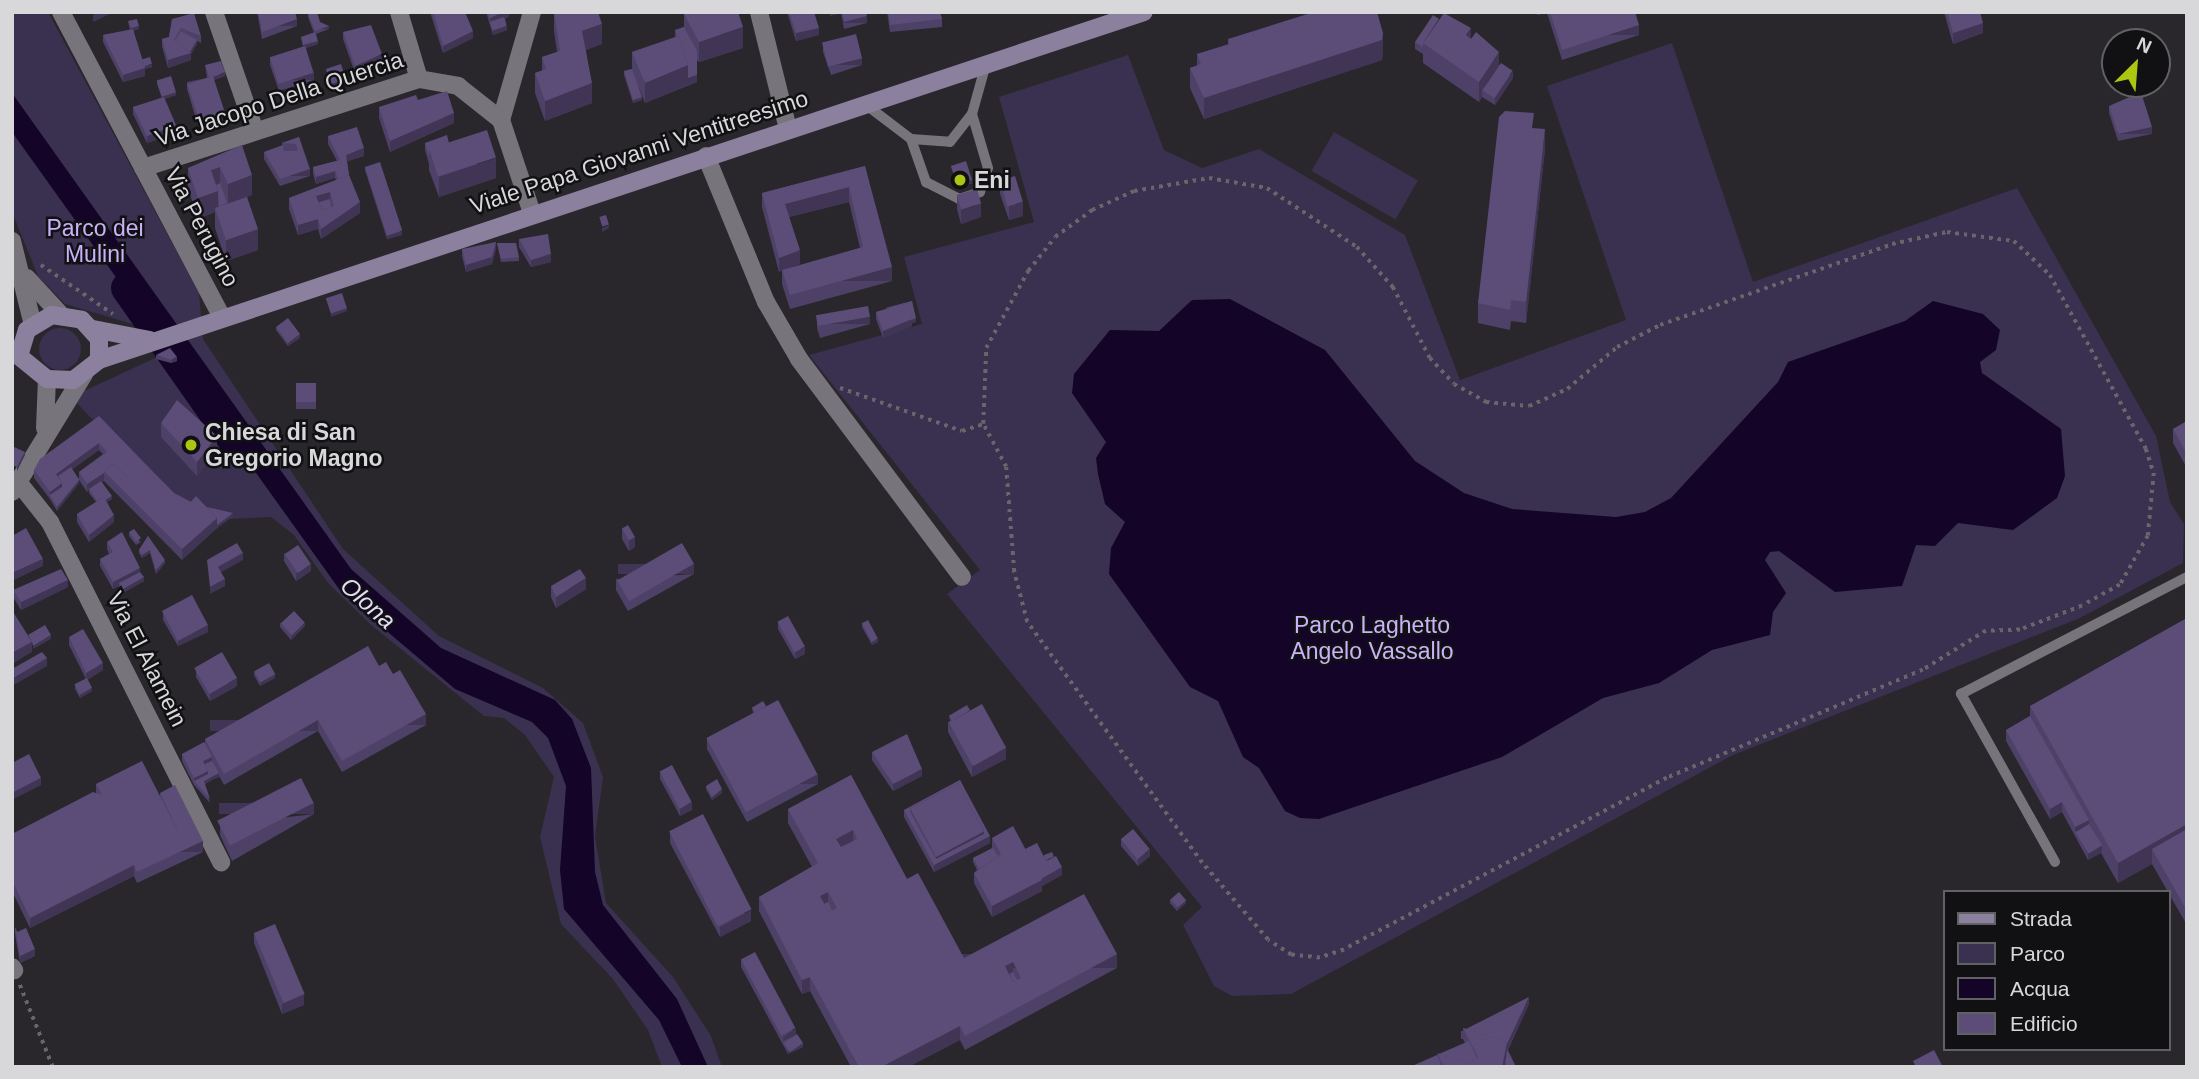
<!DOCTYPE html>
<html>
<head>
<meta charset="utf-8">
<style>
	body { margin:0 }
	#map { position:relative; width:2199px; height:1079px; overflow:hidden; background:#29272c; font-family:Arial,sans-serif }
	div>[style] { position:absolute }
	.green>* { inset:0; background:#3a304f; transform-origin:0 0 }
	.round { border-radius:50% }
	.water>* { inset:0; background:#130428 }
	.river>* { height:32px; margin:-16px; padding:0 16px; transform-origin:16px; border-radius:16px; background:#130428 }
	.path>* { height:3.5px; margin-top:-1.75px; transform-origin:0; background:repeating-linear-gradient(90deg,#67666a 0 3.5px,transparent 0 8.5px) }
	.lane>* { height:10px; margin:-5px; padding:0 5px; transform-origin:5px; border-radius:5px; background:#77757b }
	.street>* { height:18px; margin:-9px; padding:0 9px; transform-origin:9px; border-radius:9px; background:#77757b }
	.secondary>* { height:18px; margin:-9px; padding:0 9px; transform-origin:9px; border-radius:9px; background:#8b819e }
	.wall>* { inset:0; background:#4e4167; transform-origin:0 0 }
	.shaded-wall>* { inset:0; background:#403554; transform-origin:0 0 }
	.building>* { inset:0; background:#5b4c78; transform-origin:0 0 }
	.dots>* { width:19px; height:19px; translate:-50% -50%; box-sizing:border-box; border:4px solid #111013; border-radius:50% }
	span { translate:-50% -50%; white-space:nowrap; text-align:center; line-height:1.15; -webkit-text-stroke:5px #111013; paint-order:stroke }
	.street-label { font-size:23px; color:#d8d7da }
	.poi-label { font-size:23px; color:#d8d7da; font-weight:700 }
	.left { translate:0 -50%; text-align:left }
	.park-label { font-size:23px; color:#c9b2f9 }
	.water-label { font-size:24px; color:#e3dbf8; font-style:italic }
	.frame { position:absolute; inset:0; border:14px solid #d8d7da; pointer-events:none }
	.legend { position:absolute; left:1943px; top:890px; width:228px; height:161px; box-sizing:border-box; background:#111013; border:2px solid #616063; margin:0; padding:9px 12px; list-style:none; font-size:21px; color:#d8d7da }
	.legend li { display:flex; align-items:center; gap:14px; height:35px }
	.legend b { width:35px; border:2px solid #616063 }
	.north { position:absolute; left:2101px; top:28px; width:70px; height:70px; box-sizing:border-box; background:#111013; border:2px solid #616063; border-radius:50%; rotate:25deg; font-size:19px; font-weight:700; line-height:28px; text-align:center; color:#d8d7da }
	.north::after { content:''; display:block; margin:auto; width:24px; height:32px; background:#acc611; clip-path:polygon(50% 0,100% 100%,50% 72%,0 100%) }
</style>
</head>
<body>
<div id="map">
	<div class="green">
		<div style="clip-path:polygon(12px 12px,48px 12px,199px 293px,203px 339px,343px 549px,439px 636px,543px 688px,583px 723px,603px 777px,595px 836px,606px 903px,673px 977px,711px 1036px,722px 1067px,662px 1067px,648px 1030px,613px 979px,561px 924px,540px 837px,554px 777px,525px 735px,504px 718px,484px 716px,371px 625px,328px 583px,294px 535px,271px 517px,228px 519px,161px 491px,71px 397px,166px 353px,136px 325px,65px 304px,38px 276px,12px 212px)"></div>
		<div style="clip-path:polygon(1672px 43px,1753px 282px,2017px 188px,2156px 436px,2170px 502px,2184px 524px,2183px 563px,2080px 618px,1733px 755px,1291px 994px,1232px 996px,1214px 986px,1183px 925px,1202px 907px,947px 594px,980px 570px,809px 355px,922px 324px,904px 257px,1034px 222px,999px 97px,1128px 55px,1164px 150px,1202px 168px,1259px 149px,1405px 235px,1460px 380px,1626px 320px,1547px 86px)"></div>
		<div style="left:1334px;top:132px;width:97px;height:45px;rotate:30deg"></div>
		<div class="round" style="left:39px;top:328px;width:42px;height:42px"></div>
	</div>
	<div class="water">
		<div style="clip-path:polygon(12px 93px,351px 569px,441px 648px,555px 700px,572px 719px,591px 768px,595px 872px,603px 905px,677px 999px,708px 1067px,682px 1067px,659px 1020px,564px 909px,560px 870px,566px 786px,548px 738px,532px 722px,455px 689px,342px 593px,12px 132px)"></div>
		<div style="clip-path:polygon(1230px 299px,1325px 350px,1415px 461px,1464px 493px,1512px 509px,1616px 517px,1645px 512px,1671px 498px,1778px 382px,1788px 362px,1905px 321px,1933px 301px,1983px 314px,2000px 330px,1996px 350px,1980px 362px,1982px 373px,2061px 429px,2065px 476px,2057px 498px,2013px 530px,1958px 523px,1935px 546px,1916px 545px,1902px 586px,1835px 592px,1779px 551px,1770px 552px,1765px 560px,1786px 593px,1773px 612px,1770px 635px,1712px 650px,1659px 683px,1603px 698px,1502px 757px,1319px 819px,1300px 818px,1285px 811px,1259px 768px,1243px 757px,1218px 701px,1190px 687px,1109px 574px,1111px 548px,1125px 522px,1105px 504px,1098px 474px,1096px 458px,1106px 442px,1072px 393px,1074px 374px,1110px 330px,1159px 331px,1192px 300px)"></div>
	</div>
	<div class="river">
		<div style="left:127px;top:288px;width:186px;rotate:54.9deg"></div>
	</div>
	<div class="path">
		<div style="left:1209px;top:178px;width:59px;rotate:9.8deg"></div>
		<div style="left:1267px;top:188px;width:108px;rotate:33.2deg"></div>
		<div style="left:1357px;top:247px;width:54px;rotate:48deg"></div>
		<div style="left:1393px;top:287px;width:80px;rotate:62.5deg"></div>
		<div style="left:1430px;top:358px;width:35px;rotate:47deg"></div>
		<div style="left:1454px;top:384px;width:37px;rotate:29deg"></div>
		<div style="left:1486px;top:402px;width:43px;rotate:5.3deg"></div>
		<div style="left:1529px;top:406px;width:42px;rotate:-24.1deg"></div>
		<div style="left:1567px;top:389px;width:65px;rotate:-40deg"></div>
		<div style="left:1617px;top:347px;width:48px;rotate:-27.1deg"></div>
		<div style="left:1660px;top:325px;width:246px;rotate:-19.2deg"></div>
		<div style="left:1892px;top:244px;width:56px;rotate:-12.3deg"></div>
		<div style="left:1947px;top:232px;width:68px;rotate:7.7deg"></div>
		<div style="left:2014px;top:241px;width:50px;rotate:43.4deg"></div>
		<div style="left:2050px;top:275px;width:199px;rotate:61.1deg"></div>
		<div style="left:2146px;top:449px;width:25px;rotate:72deg"></div>
		<div style="left:2154px;top:473px;width:63px;rotate:95.4deg"></div>
		<div style="left:2148px;top:536px;width:56px;rotate:119.7deg"></div>
		<div style="left:2120px;top:585px;width:43px;rotate:151.1deg"></div>
		<div style="left:2082px;top:606px;width:66px;rotate:158.8deg"></div>
		<div style="left:2020px;top:630px;width:34px;rotate:178deg"></div>
		<div style="left:1986px;top:631px;width:74px;rotate:148.2deg"></div>
		<div style="left:1923px;top:670px;width:278px;rotate:157.1deg"></div>
		<div style="left:1667px;top:778px;width:366px;rotate:152deg"></div>
		<div style="left:1344px;top:950px;width:25px;rotate:162deg"></div>
		<div style="left:1320px;top:958px;width:29px;rotate:-174deg"></div>
		<div style="left:1291px;top:955px;width:27px;rotate:-147deg"></div>
		<div style="left:1268px;top:940px;width:101px;rotate:-130.6deg"></div>
		<div style="left:1202px;top:863px;width:298px;rotate:-126deg"></div>
		<div style="left:1027px;top:622px;width:52px;rotate:-104.6deg"></div>
		<div style="left:1014px;top:572px;width:105px;rotate:-94.4deg"></div>
		<div style="left:1006px;top:467px;width:49px;rotate:-118.1deg"></div>
		<div style="left:983px;top:424px;width:76px;rotate:-87.7deg"></div>
		<div style="left:986px;top:348px;width:88px;rotate:-61.4deg"></div>
		<div style="left:1028px;top:271px;width:43px;rotate:-51.5deg"></div>
		<div style="left:1055px;top:237px;width:46px;rotate:-36.1deg"></div>
		<div style="left:1092px;top:210px;width:46px;rotate:-24.3deg"></div>
		<div style="left:1134px;top:191px;width:76px;rotate:-9.8deg"></div>
		<div style="left:41px;top:265px;width:87px;rotate:34.2deg"></div>
		<div style="left:840px;top:388px;width:129px;rotate:19.4deg"></div>
		<div style="left:962px;top:431px;width:22px;rotate:-18deg"></div>
		<div style="left:20px;top:985px;width:88px;rotate:68.1deg"></div>
	</div>
	<div class="lane">
		<div style="left:865px;top:104px;width:58px;rotate:37.3deg"></div>
		<div style="left:911px;top:139px;width:39px;rotate:4deg"></div>
		<div style="left:950px;top:142px;width:36px;rotate:-52deg"></div>
		<div style="left:972px;top:114px;width:52px;rotate:-74.4deg"></div>
		<div style="left:911px;top:139px;width:46px;rotate:70.8deg"></div>
		<div style="left:926px;top:182px;width:37px;rotate:27deg"></div>
		<div style="left:959px;top:199px;width:22px;rotate:-18deg"></div>
		<div style="left:980px;top:192px;width:25px;rotate:-72deg"></div>
		<div style="left:988px;top:168px;width:56px;rotate:-106.5deg"></div>
		<div style="left:2055px;top:862px;width:193px;rotate:-119.2deg"></div>
		<div style="left:1961px;top:694px;width:254px;rotate:-27.4deg"></div>
	</div>
	<div class="street">
		<div style="left:61px;top:12px;width:344px;rotate:62.2deg"></div>
		<div style="left:214px;top:12px;width:126px;rotate:71deg"></div>
		<div style="left:399px;top:12px;width:70px;rotate:73.4deg"></div>
		<div style="left:532px;top:12px;width:112px;rotate:106deg"></div>
		<div style="left:501px;top:120px;width:98px;rotate:71.6deg"></div>
		<div style="left:759px;top:12px;width:121px;rotate:76.1deg"></div>
		<div style="left:706px;top:156px;width:158px;rotate:67.7deg"></div>
		<div style="left:766px;top:302px;width:66px;rotate:59.9deg"></div>
		<div style="left:799px;top:359px;width:272px;rotate:53.2deg"></div>
		<div style="left:143px;top:168px;width:290px;rotate:-17.9deg"></div>
		<div style="left:419px;top:79px;width:40px;rotate:10deg"></div>
		<div style="left:458px;top:86px;width:55px;rotate:38.3deg"></div>
		<div style="left:12px;top:241px;width:87px;rotate:76deg"></div>
		<div style="left:27px;top:278px;width:50px;rotate:47.4deg"></div>
		<div style="left:45px;top:428px;width:49px;rotate:-87.7deg"></div>
		<div style="left:19px;top:483px;width:50px;rotate:51.5deg"></div>
		<div style="left:50px;top:522px;width:381px;rotate:63.3deg"></div>
		<div style="left:12px;top:492px;width:138px;rotate:-58.6deg"></div>
		<div style="left:12px;top:967px;width:4px;rotate:56deg"></div>
	</div>
	<div class="secondary">
		<div style="left:52px;top:315px;width:30px;rotate:9deg"></div>
		<div style="left:82px;top:320px;width:25px;rotate:48deg"></div>
		<div style="left:99px;top:339px;width:21px;rotate:90deg"></div>
		<div style="left:99px;top:360px;width:33px;rotate:142deg"></div>
		<div style="left:73px;top:380px;width:26px;rotate:-178deg"></div>
		<div style="left:47px;top:379px;width:36px;rotate:-141deg"></div>
		<div style="left:19px;top:356px;width:27px;rotate:-73deg"></div>
		<div style="left:27px;top:330px;width:29px;rotate:-31deg"></div>
		<div style="left:93px;top:329px;width:58px;rotate:10.9deg"></div>
		<div style="left:99px;top:360px;width:1101px;rotate:-18.42deg"></div>
	</div>
	<div class="wall">
		<div style="clip-path:polygon(257px 12px,295px 12px,297px 26px,262px 39px)"></div>
		<div style="clip-path:polygon(430px 12px,465px 12px,473px 38px,443px 53px)"></div>
		<div style="clip-path:polygon(486px 12px,509px 12px,509px 16px,505px 19px,507px 30px,493px 35px)"></div>
		<div style="clip-path:polygon(554px 12px,602px 44px,586px 50px,592px 103px,545px 121px,535px 93px,535px 73px,542px 71px,542px 57px,557px 52px,554px 31px)"></div>
		<div style="clip-path:polygon(787px 12px,814px 12px,819px 35px,796px 41px)"></div>
		<div style="clip-path:polygon(841px 12px,866px 12px,867px 23px,844px 29px)"></div>
		<div style="clip-path:polygon(887px 12px,940px 12px,942px 19px,942px 27px,890px 32px)"></div>
		<div style="clip-path:polygon(1536px 12px,1635px 12px,1639px 35px,1562px 60px,1547px 13px,1537px 15px)"></div>
		<div style="clip-path:polygon(1944px 12px,1980px 12px,1983px 33px,1953px 44px)"></div>
		<div style="clip-path:polygon(308px 14px,329px 29px,316px 34px,318px 44px,306px 48px,314px 80px,279px 91px,270px 65px,270px 57px,303px 47px,301px 37px,314px 33px,308px 17px)"></div>
		<div style="clip-path:polygon(684px 14px,743px 48px,699px 62px,697px 60px,697px 82px,645px 103px,638px 86px,642px 100px,633px 103px,624px 75px,624px 71px,632px 69px,632px 52px,675px 37px,675px 30px,684px 27px)"></div>
		<div style="clip-path:polygon(172px 19px,201px 36px,201px 43px,197px 41px,197px 44px,191px 54px,191px 60px,168px 68px,162px 46px,162px 39px,169px 37px)"></div>
		<div style="clip-path:polygon(128px 21px,139px 29px,133px 31px,142px 59px,152px 67px,145px 69px,145px 76px,123px 82px,103px 42px,103px 35px,130px 30px)"></div>
		<div style="clip-path:polygon(343px 32px,382px 61px,355px 73px,343px 39px)"></div>
		<div style="clip-path:polygon(1471px 38px,1513px 78px,1495px 105px,1482px 97px,1479px 102px,1423px 63px,1423px 54px,1415px 49px,1415px 42px)"></div>
		<div style="clip-path:polygon(1228px 39px,1383px 53px,1382px 60px,1204px 119px,1190px 88px,1190px 68px,1197px 66px,1197px 54px,1228px 45px)"></div>
		<div style="clip-path:polygon(823px 45px,862px 65px,831px 75px,823px 52px)"></div>
		<div style="clip-path:polygon(205px 65px,225px 76px,214px 80px,225px 122px,199px 129px,187px 89px,187px 82px,207px 78px)"></div>
		<div style="clip-path:polygon(157px 81px,176px 95px,164px 99px,176px 133px,147px 143px,133px 114px,133px 107px,162px 98px,157px 84px)"></div>
		<div style="clip-path:polygon(418px 100px,454px 123px,390px 152px,379px 118px,379px 107px)"></div>
		<div style="clip-path:polygon(2109px 106px,2152px 134px,2118px 141px,2109px 113px)"></div>
		<div style="clip-path:polygon(1534px 128px,1545px 149px,1526px 323px,1511px 321px,1510px 330px,1478px 323px,1478px 303px)"></div>
		<div style="clip-path:polygon(328px 136px,364px 156px,347px 161px,349px 175px,360px 213px,321px 239px,318px 229px,298px 235px,289px 209px,289px 198px,336px 180px,335px 178px,316px 184px,313px 174px,313px 167px,337px 161px,328px 144px)"></div>
		<div style="clip-path:polygon(299px 137px,310px 176px,280px 186px,264px 159px,264px 152px,282px 146px,282px 143px)"></div>
		<div style="clip-path:polygon(425px 143px,449px 143px,496px 178px,439px 197px,429px 170px,429px 164px,425px 150px)"></div>
		<div style="clip-path:polygon(242px 145px,252px 195px,247px 197px,258px 250px,226px 261px,215px 228px,215px 212px,198px 219px,188px 188px,188px 168px)"></div>
		<div style="clip-path:polygon(evenodd,865px 166px,892px 281px,790px 309px,782px 284px,782px 270px,779px 272px,762px 207px,762px 193px,865px 166px,849px 202px,860px 248px,784px 270px,800px 264px,789px 217px,849px 202px)"></div>
		<div style="clip-path:polygon(365px 167px,402px 235px,387px 239px,365px 170px)"></div>
		<div style="clip-path:polygon(1000px 180px,1023px 216px,1009px 220px,1000px 194px)"></div>
		<div style="clip-path:polygon(957px 195px,981px 217px,961px 224px,957px 209px)"></div>
		<div style="clip-path:polygon(519px 239px,551px 262px,531px 267px,519px 247px)"></div>
		<div style="clip-path:polygon(497px 243px,519px 257px,519px 261px,501px 262px)"></div>
		<div style="clip-path:polygon(462px 249px,496px 249px,492px 264px,466px 272px,462px 256px)"></div>
		<div style="clip-path:polygon(912px 301px,916px 322px,912px 323px,912px 326px,883px 338px,876px 319px,876px 312px,886px 309px,886px 308px)"></div>
		<div style="clip-path:polygon(817px 321px,870px 324px,820px 338px,817px 328px)"></div>
		<div style="clip-path:polygon(276px 327px,300px 338px,288px 346px,276px 330px)"></div>
		<div style="clip-path:polygon(156px 355px,177px 361px,171px 363px,156px 359px)"></div>
		<div style="left:296px;top:383px;width:20px;height:26px"></div>
		<div style="clip-path:polygon(evenodd,99px 416px,174px 493px,191px 502px,233px 516px,217px 528px,182px 560px,104px 481px,102px 482px,112px 499px,107px 502px,114px 522px,89px 542px,77px 522px,77px 514px,96px 502px,89px 493px,89px 490px,87px 492px,79px 480px,79px 483px,57px 511px,50px 499px,34px 478px,34px 470px,99px 416px,99px 450px,103px 454px,79px 472px,79px 479px,72px 469px,99px 450px)"></div>
		<div style="clip-path:polygon(2187px 421px,2187px 468px,2173px 443px,2173px 429px)"></div>
		<div style="clip-path:polygon(161px 423px,217px 450px,197px 476px,161px 437px)"></div>
		<div style="clip-path:polygon(622px 528px,635px 547px,629px 551px,622px 539px)"></div>
		<div style="clip-path:polygon(129px 532px,141px 542px,136px 545px,129px 536px)"></div>
		<div style="clip-path:polygon(148px 536px,165px 563px,156px 574px,150px 553px,142px 558px,139px 553px,139px 550px)"></div>
		<div style="clip-path:polygon(107px 542px,144px 581px,123px 593px,119px 586px,113px 589px,100px 566px,100px 559px,109px 554px,107px 549px)"></div>
		<div style="clip-path:polygon(284px 553px,311px 571px,296px 581px,284px 561px)"></div>
		<div style="clip-path:polygon(694px 574px,628px 611px,616px 590px,616px 579px)"></div>
		<div style="clip-path:polygon(551px 586px,586px 589px,556px 608px,551px 597px)"></div>
		<div style="clip-path:polygon(68px 587px,21px 610px,13px 597px,13px 590px)"></div>
		<div style="clip-path:polygon(163px 612px,208px 632px,178px 646px,163px 620px)"></div>
		<div style="clip-path:polygon(2187px 618px,2187px 925px,2169px 894px,2169px 892px,2168px 892px,2152px 864px,2118px 883px,2101px 853px,2088px 860px,2062px 812px,2050px 819px,2006px 741px,2006px 730px,2030px 716px,2030px 706px)"></div>
		<div style="clip-path:polygon(778px 622px,805px 654px,795px 659px,778px 629px)"></div>
		<div style="clip-path:polygon(280px 623px,305px 626px,291px 640px,280px 627px)"></div>
		<div style="clip-path:polygon(862px 623px,878px 642px,872px 645px,862px 627px)"></div>
		<div style="clip-path:polygon(69px 637px,103px 670px,87px 680px,92px 691px,80px 698px,75px 689px,75px 685px,86px 679px,69px 645px)"></div>
		<div style="clip-path:polygon(379px 666px,426px 725px,342px 772px,318px 731px,224px 785px,219px 776px,205px 784px,210px 803px,194px 785px,182px 761px,182px 754px,205px 743px,205px 739px)"></div>
		<div style="clip-path:polygon(196px 670px,237px 686px,210px 701px,196px 677px)"></div>
		<div style="clip-path:polygon(254px 672px,275px 678px,260px 686px,254px 675px)"></div>
		<div style="clip-path:polygon(752px 707px,818px 784px,747px 822px,707px 749px,707px 738px,753px 713px)"></div>
		<div style="clip-path:polygon(949px 715px,1006px 759px,972px 777px,948px 732px,948px 722px,950px 721px)"></div>
		<div style="clip-path:polygon(872px 752px,922px 776px,893px 791px,872px 760px)"></div>
		<div style="clip-path:polygon(660px 772px,692px 810px,680px 816px,660px 779px)"></div>
		<div style="clip-path:polygon(851px 775px,907px 879px,964px 958px,1117px 968px,965px 1050px,960px 1040px,908px 1067px,851px 1067px,810px 991px,802px 994px,759px 911px,759px 897px,812px 867px,788px 823px,788px 809px)"></div>
		<div style="clip-path:polygon(960px 780px,990px 843px,934px 872px,904px 817px,904px 810px)"></div>
		<div style="clip-path:polygon(96px 784px,160px 796px,160px 793px,203px 852px,137px 883px,134px 876px,30px 928px,12px 891px,12px 834px,96px 793px)"></div>
		<div style="clip-path:polygon(706px 786px,722px 793px,712px 800px,706px 789px)"></div>
		<div style="clip-path:polygon(314px 814px,232px 861px,220px 835px,220px 825px)"></div>
		<div style="clip-path:polygon(670px 832px,751px 921px,720px 937px,670px 843px)"></div>
		<div style="clip-path:polygon(992px 838px,1044px 856px,1062px 875px,1042px 886px,1042px 891px,992px 917px,974px 883px,974px 873px,977px 870px,973px 862px,973px 858px,992px 848px)"></div>
		<div style="clip-path:polygon(1121px 839px,1150px 856px,1138px 866px,1121px 846px)"></div>
		<div style="clip-path:polygon(1170px 899px,1186px 903px,1177px 911px,1170px 903px)"></div>
		<div style="clip-path:polygon(15px 927px,17px 932px,35px 956px,20px 963px,15px 934px)"></div>
		<div style="clip-path:polygon(254px 933px,304px 1005px,282px 1014px,254px 943px)"></div>
		<div style="clip-path:polygon(741px 960px,796px 1034px,803px 1047px,788px 1054px,741px 967px)"></div>
		<div style="clip-path:polygon(1529px 1004px,1508px 1050px,1516px 1067px,1410px 1067px,1465px 1043px,1463px 1039px,1461px 1039px,1461px 1031px,1463px 1031px,1463px 1028px,1466px 1029px)"></div>
	</div>
	<div class="shaded-wall">
		<div style="clip-path:polygon(98px 12px,114px 12px,93px 22px,93px 15px)"></div>
		<div style="clip-path:polygon(503px 12px,509px 12px,509px 16px,491px 25px,490px 18px)"></div>
		<div style="clip-path:polygon(830px 12px,838px 12px,838px 14px,830px 16px)"></div>
		<div style="clip-path:polygon(1537px 12px,1547px 12px,1547px 13px,1537px 15px)"></div>
		<div style="left:867px;top:16px;width:7px;height:24px;rotate:90deg"></div>
		<div style="left:297px;top:19px;width:7px;height:37px;rotate:90deg"></div>
		<div style="clip-path:polygon(1983px 23px,1983px 33px,1953px 44px,1953px 33px)"></div>
		<div style="clip-path:polygon(602px 24px,602px 44px,582px 51px,582px 31px)"></div>
		<div style="left:1639px;top:25px;width:10px;height:81px;rotate:90deg"></div>
		<div style="clip-path:polygon(139px 26px,139px 29px,131px 31px,131px 28px)"></div>
		<div style="left:329px;top:26px;width:3px;height:15px;rotate:90deg"></div>
		<div style="clip-path:polygon(507px 26px,507px 30px,493px 35px,493px 31px)"></div>
		<div style="clip-path:polygon(743px 27px,743px 48px,699px 62px,699px 42px)"></div>
		<div style="clip-path:polygon(819px 28px,819px 35px,796px 41px,796px 33px)"></div>
		<div style="clip-path:polygon(1471px 28px,1471px 48px,1466px 35px)"></div>
		<div style="clip-path:polygon(473px 31px,473px 38px,443px 53px,443px 46px)"></div>
		<div style="clip-path:polygon(1383px 33px,1383px 53px,1382px 60px,1204px 119px,1204px 98px)"></div>
		<div style="clip-path:polygon(197px 40px,197px 44px,191px 54px,191px 60px,168px 68px,168px 60px)"></div>
		<div style="clip-path:polygon(318px 41px,318px 44px,303px 49px,303px 45px)"></div>
		<div style="clip-path:polygon(697px 51px,697px 82px,688px 85px,688px 78px)"></div>
		<div style="clip-path:polygon(1499px 52px,1499px 72px,1482px 90px,1482px 97px,1479px 102px,1479px 82px)"></div>
		<div style="clip-path:polygon(382px 54px,382px 61px,355px 73px,355px 66px)"></div>
		<div style="left:862px;top:58px;width:7px;height:33px;rotate:90deg"></div>
		<div style="clip-path:polygon(152px 64px,152px 67px,145px 69px,145px 76px,123px 82px,123px 75px)"></div>
		<div style="clip-path:polygon(688px 65px,688px 85px,645px 103px,645px 83px)"></div>
		<div style="clip-path:polygon(1513px 71px,1513px 78px,1495px 105px,1495px 98px)"></div>
		<div style="clip-path:polygon(225px 72px,225px 76px,209px 82px,209px 79px)"></div>
		<div style="left:314px;top:73px;width:7px;height:37px;rotate:90deg"></div>
		<div style="clip-path:polygon(346px 79px,346px 83px,331px 88px,331px 84px)"></div>
		<div style="clip-path:polygon(592px 83px,592px 103px,545px 121px,545px 101px)"></div>
		<div style="clip-path:polygon(176px 92px,176px 95px,162px 100px,162px 96px)"></div>
		<div style="clip-path:polygon(642px 97px,642px 100px,633px 103px,633px 100px)"></div>
		<div style="clip-path:polygon(454px 113px,454px 123px,390px 152px,390px 141px)"></div>
		<div style="clip-path:polygon(225px 114px,225px 122px,199px 129px,199px 122px)"></div>
		<div style="clip-path:polygon(176px 125px,176px 133px,147px 143px,147px 136px)"></div>
		<div style="left:2152px;top:127px;width:7px;height:35px;rotate:90deg"></div>
		<div style="clip-path:polygon(1545px 129px,1545px 149px,1526px 323px,1526px 302px)"></div>
		<div style="clip-path:polygon(364px 148px,364px 156px,346px 162px,346px 155px)"></div>
		<div style="clip-path:polygon(496px 158px,496px 178px,439px 197px,439px 177px)"></div>
		<div style="clip-path:polygon(220px 167px,220px 187px,212px 190px,211px 170px)"></div>
		<div style="left:310px;top:169px;width:7px;height:32px;rotate:90deg"></div>
		<div style="clip-path:polygon(335px 171px,335px 178px,316px 184px,316px 177px)"></div>
		<div style="clip-path:polygon(252px 175px,252px 195px,228px 204px,228px 184px)"></div>
		<div style="left:972px;top:180px;width:4px;height:16px;rotate:90deg"></div>
		<div style="clip-path:polygon(849px 187px,849px 202px,785px 218px,785px 204px)"></div>
		<div style="clip-path:polygon(218px 191px,218px 211px,215px 207px,215px 212px,198px 219px,198px 198px)"></div>
		<div style="clip-path:polygon(330px 192px,330px 202px,316px 203px,316px 196px)"></div>
		<div style="clip-path:polygon(360px 202px,360px 213px,321px 239px,321px 229px)"></div>
		<div style="clip-path:polygon(1023px 202px,1023px 216px,1009px 220px,1009px 206px)"></div>
		<div style="clip-path:polygon(981px 203px,981px 217px,961px 224px,961px 210px)"></div>
		<div style="clip-path:polygon(318px 219px,318px 229px,298px 235px,298px 225px)"></div>
		<div style="clip-path:polygon(609px 225px,609px 228px,602px 232px,602px 228px)"></div>
		<div style="clip-path:polygon(258px 229px,258px 250px,226px 261px,226px 240px)"></div>
		<div style="clip-path:polygon(402px 231px,402px 235px,387px 239px,387px 236px)"></div>
		<div style="clip-path:polygon(496px 242px,496px 249px,492px 264px,466px 272px,466px 265px)"></div>
		<div style="clip-path:polygon(800px 250px,800px 264px,779px 272px,779px 258px)"></div>
		<div style="clip-path:polygon(551px 254px,551px 262px,531px 267px,531px 260px)"></div>
		<div style="left:892px;top:267px;width:14px;height:106px;rotate:90deg"></div>
		<div style="clip-path:polygon(347px 308px,347px 311px,331px 317px,331px 313px)"></div>
		<div style="left:870px;top:317px;width:7px;height:52px;rotate:90deg"></div>
		<div style="clip-path:polygon(916px 318px,916px 322px,912px 323px,912px 326px,883px 338px,883px 331px,912px 319px)"></div>
		<div style="clip-path:polygon(300px 334px,300px 338px,288px 346px,288px 342px)"></div>
		<div style="clip-path:polygon(177px 357px,177px 361px,171px 363px,171px 360px)"></div>
		<div style="clip-path:polygon(217px 436px,217px 450px,197px 476px,197px 462px)"></div>
		<div style="clip-path:polygon(99px 443px,99px 450px,58px 480px,56px 474px)"></div>
		<div style="clip-path:polygon(25px 452px,25px 455px,17px 471px,17px 467px)"></div>
		<div style="clip-path:polygon(104px 473px,104px 481px,87px 492px,87px 484px)"></div>
		<div style="clip-path:polygon(79px 480px,79px 483px,57px 511px,57px 507px)"></div>
		<div style="clip-path:polygon(62px 483px,62px 490px,50px 495px,50px 499px,50px 492px)"></div>
		<div style="clip-path:polygon(112px 496px,112px 499px,99px 507px,99px 504px)"></div>
		<div style="clip-path:polygon(233px 513px,233px 516px,217px 528px,217px 525px)"></div>
		<div style="clip-path:polygon(114px 515px,114px 522px,89px 542px,89px 535px)"></div>
		<div style="clip-path:polygon(217px 518px,217px 528px,182px 560px,182px 549px)"></div>
		<div style="clip-path:polygon(635px 537px,635px 547px,629px 551px,629px 540px)"></div>
		<div style="clip-path:polygon(150px 550px,150px 553px,142px 558px,142px 555px)"></div>
		<div style="clip-path:polygon(243px 553px,243px 560px,218px 574px,218px 567px)"></div>
		<div style="clip-path:polygon(43px 559px,43px 566px,12px 581px,12px 573px)"></div>
		<div style="clip-path:polygon(165px 560px,165px 563px,156px 574px,156px 570px)"></div>
		<div style="clip-path:polygon(311px 564px,311px 571px,296px 581px,296px 573px)"></div>
		<div style="left:694px;top:564px;width:10px;height:76px;rotate:90deg"></div>
		<div style="clip-path:polygon(140px 568px,140px 575px,119px 583px,119px 586px,113px 589px,113px 582px)"></div>
		<div style="clip-path:polygon(144px 577px,144px 581px,123px 593px,123px 589px)"></div>
		<div style="clip-path:polygon(586px 578px,586px 589px,556px 608px,556px 597px)"></div>
		<div style="clip-path:polygon(225px 579px,225px 586px,210px 594px,210px 587px)"></div>
		<div style="clip-path:polygon(68px 580px,68px 587px,21px 610px,21px 602px)"></div>
		<div style="clip-path:polygon(305px 623px,305px 626px,291px 640px,291px 636px)"></div>
		<div style="clip-path:polygon(208px 625px,208px 632px,178px 646px,178px 639px)"></div>
		<div style="clip-path:polygon(51px 635px,51px 639px,33px 649px,33px 646px)"></div>
		<div style="clip-path:polygon(878px 639px,878px 642px,872px 645px,872px 642px)"></div>
		<div style="clip-path:polygon(32px 642px,32px 652px,12px 664px,12px 653px)"></div>
		<div style="clip-path:polygon(805px 647px,805px 654px,795px 659px,795px 652px)"></div>
		<div style="clip-path:polygon(47px 658px,47px 666px,12px 686px,12px 679px)"></div>
		<div style="clip-path:polygon(103px 663px,103px 670px,86px 680px,86px 673px)"></div>
		<div style="clip-path:polygon(275px 674px,275px 678px,260px 686px,260px 682px)"></div>
		<div style="clip-path:polygon(237px 678px,237px 686px,210px 701px,210px 694px)"></div>
		<div style="clip-path:polygon(92px 688px,92px 691px,80px 698px,80px 695px)"></div>
		<div style="left:426px;top:714px;width:11px;height:96px;rotate:90deg"></div>
		<div style="left:318px;top:720px;width:11px;height:108px;rotate:90deg"></div>
		<div style="clip-path:polygon(1006px 748px,1006px 759px,972px 777px,972px 766px)"></div>
		<div style="clip-path:polygon(212px 757px,212px 764px,203px 764px,203px 761px)"></div>
		<div style="clip-path:polygon(922px 769px,922px 776px,893px 791px,893px 784px)"></div>
		<div style="clip-path:polygon(208px 771px,208px 778px,194px 781px,194px 778px)"></div>
		<div style="clip-path:polygon(219px 773px,219px 777px,204px 784px,204px 781px)"></div>
		<div style="left:818px;top:774px;width:10px;height:81px;rotate:90deg"></div>
		<div style="clip-path:polygon(41px 778px,41px 785px,12px 800px,12px 793px)"></div>
		<div style="clip-path:polygon(722px 789px,722px 793px,712px 800px,712px 797px)"></div>
		<div style="clip-path:polygon(692px 802px,692px 810px,680px 816px,680px 809px)"></div>
		<div style="clip-path:polygon(2062px 802px,2062px 812px,2050px 819px,2050px 809px)"></div>
		<div style="left:314px;top:803px;width:11px;height:95px;rotate:90deg"></div>
		<div style="clip-path:polygon(2089px 820px,2089px 831px,2075px 831px,2075px 827px)"></div>
		<div style="clip-path:polygon(2187px 824px,2187px 844px,2152px 849px,2152px 864px,2118px 883px,2118px 863px)"></div>
		<div style="clip-path:polygon(853px 830px,853px 844px,836px 849px,836px 839px)"></div>
		<div style="clip-path:polygon(984px 831px,990px 836px,990px 843px,934px 872px,934px 865px,936px 864px,936px 856px)"></div>
		<div style="left:203px;top:841px;width:11px;height:73px;rotate:90deg"></div>
		<div style="clip-path:polygon(2102px 845px,2102px 852px,2088px 860px,2088px 853px)"></div>
		<div style="clip-path:polygon(1150px 849px,1150px 856px,1138px 866px,1138px 859px)"></div>
		<div style="clip-path:polygon(134px 865px,134px 876px,30px 928px,30px 918px)"></div>
		<div style="clip-path:polygon(1062px 867px,1062px 875px,1042px 886px,1042px 891px,992px 917px,992px 906px)"></div>
		<div style="clip-path:polygon(828px 892px,828px 906px,820px 907px,820px 896px)"></div>
		<div style="clip-path:polygon(1186px 900px,1186px 903px,1177px 911px,1177px 907px)"></div>
		<div style="clip-path:polygon(751px 910px,751px 921px,720px 937px,720px 927px)"></div>
		<div style="clip-path:polygon(35px 949px,35px 956px,20px 963px,20px 956px)"></div>
		<div style="left:1117px;top:954px;width:14px;height:173px;rotate:90deg"></div>
		<div style="clip-path:polygon(1013px 962px,1013px 976px,1005px 977px,1005px 966px)"></div>
		<div style="clip-path:polygon(810px 977px,810px 991px,802px 994px,802px 980px)"></div>
		<div style="clip-path:polygon(304px 994px,304px 1005px,282px 1014px,282px 1004px)"></div>
		<div style="clip-path:polygon(1529px 997px,1529px 1004px,1507px 1050px,1505px 1067px,1502px 1067px,1507px 1042px)"></div>
		<div style="clip-path:polygon(960px 1026px,960px 1040px,908px 1067px,881px 1067px)"></div>
		<div style="clip-path:polygon(796px 1028px,796px 1035px,783px 1041px,783px 1044px,783px 1037px)"></div>
		<div style="clip-path:polygon(803px 1043px,803px 1047px,788px 1054px,788px 1051px)"></div>
	</div>
	<div class="building">
		<div style="clip-path:polygon(258px 12px,295px 12px,297px 19px,262px 32px)"></div>
		<div style="clip-path:polygon(312px 12px,317px 12px,320px 22px,329px 26px,315px 31px,308px 14px)"></div>
		<div style="clip-path:polygon(433px 12px,465px 12px,473px 31px,443px 46px)"></div>
		<div style="clip-path:polygon(488px 12px,503px 12px,490px 18px)"></div>
		<div style="clip-path:polygon(554px 12px,598px 12px,602px 24px,582px 31px,592px 83px,545px 101px,535px 73px,546px 69px,542px 57px,560px 51px)"></div>
		<div style="clip-path:polygon(690px 12px,738px 12px,743px 27px,699px 42px,684px 14px)"></div>
		<div style="clip-path:polygon(789px 12px,814px 12px,819px 28px,796px 33px)"></div>
		<div style="clip-path:polygon(842px 12px,866px 12px,867px 16px,844px 22px)"></div>
		<div style="clip-path:polygon(888px 12px,940px 12px,942px 19px,890px 25px)"></div>
		<div style="clip-path:polygon(1314px 12px,1377px 12px,1383px 33px,1382px 40px,1204px 98px,1190px 68px,1201px 64px,1197px 54px,1229px 44px,1228px 39px)"></div>
		<div style="clip-path:polygon(1550px 12px,1635px 12px,1639px 25px,1562px 50px)"></div>
		<div style="clip-path:polygon(1947px 12px,1980px 12px,1983px 23px,1953px 33px)"></div>
		<div style="clip-path:polygon(194px 13px,201px 36px,181px 28px,174px 40px,191px 53px,168px 60px,162px 39px,169px 37px,172px 19px)"></div>
		<div style="clip-path:polygon(1444px 13px,1471px 28px,1466px 35px,1471px 39px,1476px 32px,1499px 52px,1479px 82px,1423px 43px)"></div>
		<div style="clip-path:polygon(1433px 15px,1439px 19px,1423px 43px,1423px 47px,1415px 42px)"></div>
		<div style="left:504px;top:17px;width:9px;height:15px;rotate:72deg"></div>
		<div style="clip-path:polygon(137px 19px,139px 26px,131px 28px,128px 21px)"></div>
		<div style="clip-path:polygon(371px 25px,382px 54px,355px 66px,343px 32px)"></div>
		<div style="clip-path:polygon(684px 27px,697px 51px,697px 75px,688px 78px,688px 65px,679px 36px,677px 36px,675px 30px)"></div>
		<div style="clip-path:polygon(133px 29px,145px 68px,123px 75px,103px 35px)"></div>
		<div style="clip-path:polygon(181px 31px,197px 40px,190px 52px,175px 41px)"></div>
		<div style="clip-path:polygon(315px 32px,318px 41px,303px 45px,301px 37px)"></div>
		<div style="left:856px;top:34px;width:25px;height:35px;rotate:76deg"></div>
		<div style="clip-path:polygon(679px 36px,688px 65px,645px 83px,632px 52px)"></div>
		<div style="left:305px;top:46px;width:28px;height:37px;rotate:72deg"></div>
		<div style="left:150px;top:57px;width:7px;height:8px;rotate:74deg"></div>
		<div style="clip-path:polygon(221px 61px,225px 72px,213px 77px,209px 77px,205px 65px)"></div>
		<div style="left:1501px;top:63px;width:14px;height:33px;rotate:34deg"></div>
		<div style="left:341px;top:64px;width:16px;height:16px;rotate:72deg"></div>
		<div style="clip-path:polygon(632px 69px,642px 97px,633px 100px,624px 71px)"></div>
		<div style="left:171px;top:76px;width:17px;height:15px;rotate:73deg"></div>
		<div style="left:213px;top:76px;width:40px;height:27px;rotate:72deg"></div>
		<div style="clip-path:polygon(447px 91px,454px 113px,390px 141px,379px 107px,416px 95px,418px 100px)"></div>
		<div style="clip-path:polygon(2141px 92px,2152px 127px,2118px 134px,2109px 106px)"></div>
		<div style="clip-path:polygon(164px 97px,176px 125px,147px 136px,133px 107px)"></div>
		<div style="clip-path:polygon(1505px 111px,1534px 113px,1532px 128px,1545px 129px,1526px 302px,1511px 300px,1510px 310px,1478px 303px,1499px 117px)"></div>
		<div style="clip-path:polygon(357px 127px,364px 148px,346px 155px,349px 175px,338px 179px,335px 171px,316px 177px,313px 167px,340px 160px,328px 136px)"></div>
		<div style="left:487px;top:130px;width:29px;height:61px;rotate:72deg"></div>
		<div style="clip-path:polygon(447px 135px,449px 143px,429px 150px,429px 157px,425px 143px)"></div>
		<div style="clip-path:polygon(299px 137px,310px 169px,280px 179px,264px 152px,283px 145px,284px 151px,298px 151px,296px 144px,282px 143px)"></div>
		<div style="clip-path:polygon(242px 145px,252px 175px,228px 184px,220px 167px,211px 170px,218px 191px,198px 198px,188px 168px)"></div>
		<div style="left:966px;top:161px;width:20px;height:16px;rotate:72deg"></div>
		<div style="left:380px;top:162px;width:72px;height:16px;rotate:72deg"></div>
		<div style="clip-path:polygon(865px 166px,892px 267px,790px 295px,782px 270px,863px 247px,849px 187px,785px 204px,800px 250px,779px 258px,762px 193px)"></div>
		<div style="clip-path:polygon(evenodd,349px 175px,360px 202px,321px 229px,318px 219px,298px 225px,289px 198px,349px 175px,330px 192px,334px 206px,322px 210px,316px 196px,330px 192px)"></div>
		<div style="left:1015px;top:176px;width:27px;height:16px;rotate:73deg"></div>
		<div style="clip-path:polygon(220px 183px,227px 203px,219px 206px,218px 191px,216px 185px)"></div>
		<div style="left:977px;top:189px;width:15px;height:21px;rotate:74deg"></div>
		<div style="left:247px;top:197px;width:34px;height:34px;rotate:71deg"></div>
		<div style="clip-path:polygon(330px 199px,331px 207px,322px 210px,319px 202px)"></div>
		<div style="left:606px;top:215px;width:10px;height:7px;rotate:73deg"></div>
		<div style="clip-path:polygon(548px 234px,551px 254px,531px 260px,519px 239px)"></div>
		<div style="clip-path:polygon(496px 242px,492px 257px,466px 265px,462px 249px)"></div>
		<div style="clip-path:polygon(497px 243px,516px 243px,519px 257px,501px 259px)"></div>
		<div style="left:342px;top:293px;width:16px;height:17px;rotate:72deg"></div>
		<div style="clip-path:polygon(912px 301px,916px 318px,911px 320px,908px 303px,892px 308px,886px 308px)"></div>
		<div style="clip-path:polygon(908px 303px,912px 319px,883px 331px,876px 312px)"></div>
		<div style="left:868px;top:306px;width:11px;height:53px;rotate:80deg"></div>
		<div style="left:288px;top:318px;width:20px;height:15px;rotate:53deg"></div>
		<div style="clip-path:polygon(170px 348px,177px 357px,171px 360px,156px 355px)"></div>
		<div style="left:296px;top:383px;width:20px;height:19px"></div>
		<div style="clip-path:polygon(177px 400px,217px 436px,197px 462px,161px 423px)"></div>
		<div style="clip-path:polygon(99px 416px,150px 469px,135px 484px,114px 464px,104px 471px,104px 473px,87px 484px,79px 472px,107px 452px,99px 443px,56px 474px,62px 483px,50px 492px,34px 470px,40px 459px)"></div>
		<div style="clip-path:polygon(2187px 421px,2187px 454px,2173px 429px)"></div>
		<div style="clip-path:polygon(12px 446px,25px 452px,17px 467px,12px 465px)"></div>
		<div style="clip-path:polygon(114px 464px,135px 484px,150px 469px,187px 506px,196px 496px,217px 518px,182px 549px,104px 471px)"></div>
		<div style="clip-path:polygon(71px 467px,79px 480px,57px 507px,50px 495px,62px 487px,62px 483px,58px 476px)"></div>
		<div style="clip-path:polygon(101px 481px,112px 496px,105px 500px,104px 497px,97px 501px,89px 489px)"></div>
		<div style="clip-path:polygon(174px 493px,191px 502px,187px 506px)"></div>
		<div style="clip-path:polygon(104px 497px,114px 515px,89px 535px,77px 514px)"></div>
		<div style="clip-path:polygon(207px 507px,233px 513px,217px 525px,217px 518px)"></div>
		<div style="left:628px;top:525px;width:14px;height:7px;rotate:60deg"></div>
		<div style="clip-path:polygon(26px 528px,43px 559px,12px 573px,12px 536px)"></div>
		<div style="clip-path:polygon(134px 529px,141px 538px,136px 542px,129px 532px)"></div>
		<div style="clip-path:polygon(122px 532px,140px 568px,113px 582px,100px 559px,113px 552px,107px 542px)"></div>
		<div style="clip-path:polygon(148px 536px,165px 560px,156px 570px,150px 550px,142px 555px,139px 550px)"></div>
		<div style="clip-path:polygon(237px 543px,243px 553px,218px 567px,225px 579px,210px 587px,207px 560px)"></div>
		<div style="left:682px;top:543px;width:24px;height:75px;rotate:60deg"></div>
		<div style="left:298px;top:545px;width:23px;height:16px;rotate:56deg"></div>
		<div style="clip-path:polygon(61px 569px,68px 580px,21px 602px,13px 590px)"></div>
		<div style="clip-path:polygon(580px 569px,586px 578px,556px 597px,551px 586px)"></div>
		<div style="clip-path:polygon(140px 572px,144px 577px,123px 589px,119px 583px)"></div>
		<div style="left:192px;top:595px;width:34px;height:34px;rotate:62deg"></div>
		<div style="clip-path:polygon(12px 610px,32px 642px,12px 653px)"></div>
		<div style="left:294px;top:611px;width:16px;height:18px;rotate:47deg"></div>
		<div style="left:788px;top:616px;width:35px;height:12px;rotate:61deg"></div>
		<div style="clip-path:polygon(2187px 618px,2187px 824px,2118px 863px,2030px 706px)"></div>
		<div style="left:868px;top:620px;width:21px;height:7px;rotate:62deg"></div>
		<div style="clip-path:polygon(45px 625px,51px 635px,33px 646px,32px 642px,28px 635px)"></div>
		<div style="clip-path:polygon(83px 629px,103px 663px,86px 673px,69px 637px)"></div>
		<div style="clip-path:polygon(368px 646px,379px 666px,386px 662px,393px 674px,400px 670px,426px 714px,342px 761px,318px 720px,224px 774px,205px 739px)"></div>
		<div style="clip-path:polygon(42px 652px,47px 658px,12px 679px,12px 669px)"></div>
		<div style="left:222px;top:652px;width:30px;height:32px;rotate:60deg"></div>
		<div style="left:269px;top:663px;width:13px;height:17px;rotate:61deg"></div>
		<div style="left:87px;top:678px;width:11px;height:14px;rotate:63deg"></div>
		<div style="left:778px;top:700px;width:84px;height:81px;rotate:62deg"></div>
		<div style="left:763px;top:701px;width:6px;height:13px;rotate:59deg"></div>
		<div style="left:982px;top:704px;width:50px;height:38px;rotate:61deg"></div>
		<div style="left:967px;top:705px;width:6px;height:21px;rotate:59deg"></div>
		<div style="clip-path:polygon(2030px 716px,2089px 820px,2075px 827px,2062px 802px,2050px 809px,2006px 730px)"></div>
		<div style="clip-path:polygon(907px 734px,922px 769px,893px 784px,872px 752px)"></div>
		<div style="clip-path:polygon(204px 742px,212px 757px,203px 761px,208px 771px,194px 778px,182px 754px)"></div>
		<div style="clip-path:polygon(29px 754px,41px 778px,12px 793px,12px 763px)"></div>
		<div style="clip-path:polygon(142px 761px,180px 835px,160px 793px,175px 785px,203px 841px,137px 872px,134px 865px,30px 918px,12px 880px,12px 834px,93px 792px,102px 795px,96px 784px)"></div>
		<div style="clip-path:polygon(212px 761px,219px 773px,204px 781px,210px 799px,194px 781px,208px 774px,208px 771px,205px 764px)"></div>
		<div style="left:672px;top:765px;width:42px;height:14px;rotate:62deg"></div>
		<div style="clip-path:polygon(evenodd,851px 775px,907px 879px,918px 873px,964px 958px,1084px 894px,1117px 954px,965px 1036px,960px 1026px,881px 1067px,859px 1067px,810px 977px,802px 980px,759px 897px,818px 863px,788px 809px,851px 775px,853px 830px,857px 839px,841px 847px,836px 839px,853px 830px,851px 775px,828px 892px,837px 908px,829px 912px,820px 896px,828px 892px,851px 775px,1013px 962px,1021px 978px,1013px 982px,1005px 966px,1013px 962px)"></div>
		<div style="left:301px;top:778px;width:28px;height:94px;rotate:63deg"></div>
		<div style="clip-path:polygon(717px 779px,722px 789px,712px 797px,706px 786px)"></div>
		<div style="clip-path:polygon(evenodd,960px 780px,990px 836px,934px 865px,904px 810px,960px 780px,958px 783px,984px 831px,984px 834px,936px 859px,910px 812px,910px 808px,958px 783px)"></div>
		<div style="left:958px;top:783px;width:55px;height:54px;rotate:62deg"></div>
		<div style="left:703px;top:814px;width:107px;height:38px;rotate:63deg"></div>
		<div style="left:2089px;top:824px;width:25px;height:16px;rotate:58deg"></div>
		<div style="clip-path:polygon(1013px 826px,1042px 880px,992px 906px,974px 873px,1001px 854px,992px 838px)"></div>
		<div style="left:1133px;top:829px;width:26px;height:16px;rotate:50deg"></div>
		<div style="clip-path:polygon(2187px 829px,2187px 911px,2152px 849px)"></div>
		<div style="clip-path:polygon(1037px 843px,1046px 861px,1056px 856px,1062px 867px,1041px 879px,1025px 849px)"></div>
		<div style="clip-path:polygon(993px 848px,998px 856px,979px 869px,973px 858px)"></div>
		<div style="left:1052px;top:852px;width:5px;height:9px;rotate:68deg"></div>
		<div style="left:1179px;top:892px;width:11px;height:11px;rotate:49deg"></div>
		<div style="clip-path:polygon(828px 902px,832px 911px,829px 912px,824px 904px)"></div>
		<div style="left:275px;top:924px;width:76px;height:23px;rotate:67deg"></div>
		<div style="clip-path:polygon(15px 927px,17px 932px,26px 928px,35px 949px,20px 956px)"></div>
		<div style="left:755px;top:952px;width:86px;height:16px;rotate:62deg"></div>
		<div style="left:1013px;top:972px;width:9px;height:4px;rotate:63deg"></div>
		<div style="clip-path:polygon(1529px 997px,1507px 1044px,1507px 1042px,1466px 1029px)"></div>
		<div style="clip-path:polygon(1463px 1028px,1507px 1042px,1502px 1067px,1444px 1067px,1437px 1053px,1467px 1063px,1478px 1057px)"></div>
		<div style="left:797px;top:1034px;width:11px;height:16px;rotate:56deg"></div>
		<div style="clip-path:polygon(1469px 1041px,1477px 1058px,1467px 1063px,1439px 1054px)"></div>
		<div style="clip-path:polygon(1507px 1050px,1516px 1067px,1505px 1067px)"></div>
		<div style="clip-path:polygon(1934px 1050px,1943px 1067px,1916px 1067px,1913px 1061px)"></div>
		<div style="clip-path:polygon(1437px 1055px,1442px 1067px,1410px 1067px)"></div>
	</div>
	<div class="dots">
		<div style="left:960px;top:180px;background:#acc611"></div>
		<div style="left:191px;top:445px;background:#acc611"></div>
	</div>
	<div class="street-label">
		<span style="left:279px;top:99px;rotate:-18deg">Via Jacopo Della Quercia</span>
		<span style="left:639px;top:152px;rotate:-18deg">Viale Papa Giovanni Ventitreesimo</span>
		<span style="left:202px;top:227px;rotate:62deg">Via Perugino</span>
		<span style="left:147px;top:659px;rotate:63deg">Via El Alamein</span>
	</div>
	<div class="poi-label">
		<span class="left" style="left:974px;top:180px">Eni</span>
		<span class="left" style="left:205px;top:445px">Chiesa di San<br>Gregorio Magno</span>
	</div>
	<div class="park-label">
		<span style="left:95px;top:241px">Parco dei<br>Mulini</span>
		<span style="left:1372px;top:638px">Parco Laghetto<br>Angelo Vassallo</span>
	</div>
	<div class="water-label">
		<span style="left:368px;top:603px;rotate:42deg">Olona</span>
	</div>
	<div class="frame"></div>
	<ul class="legend">
	<li><b style="height:9px;background:#8b819e"></b>Strada</li>
	<li><b style="height:19px;background:#3a304f"></b>Parco</li>
	<li><b style="height:19px;background:#130428"></b>Acqua</li>
	<li><b style="height:19px;background:#5b4c78"></b>Edificio</li>
	</ul>
	<div class="north">N</div>
</div>
</body>
</html>
